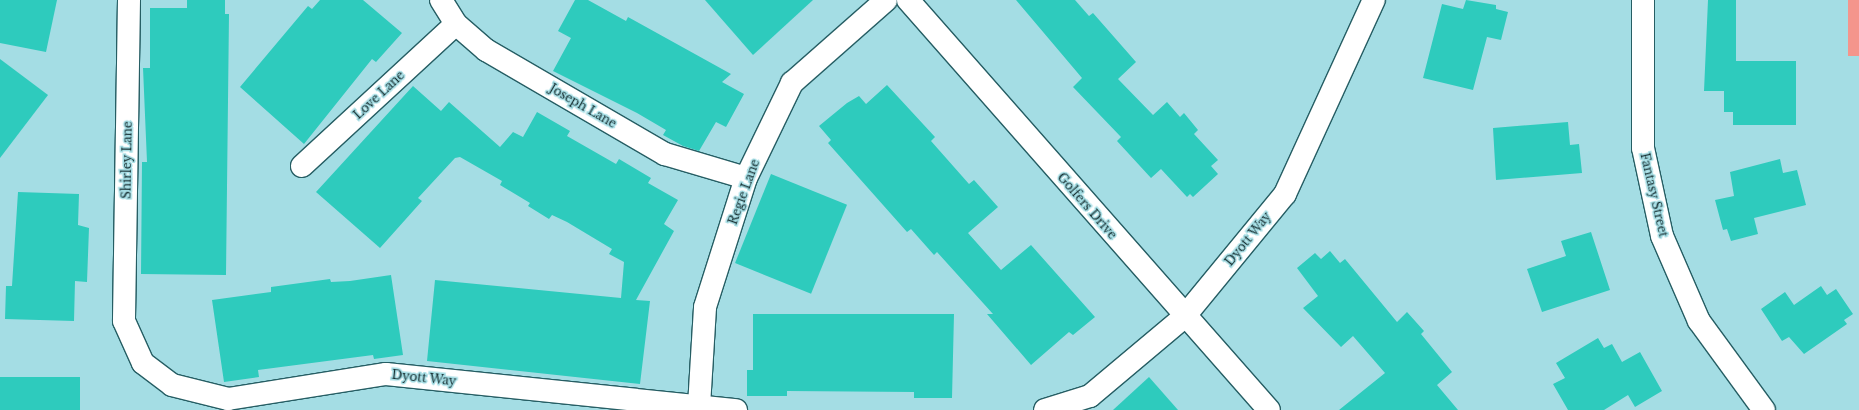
<!DOCTYPE html>
<html>
<head>
<meta charset="utf-8">
<style>
	body { margin:0 }
	#map { position:relative; width:1859px; height:410px; overflow:hidden; background:#a4dde4; font-family:"Libre Baskerville",serif }
	div>[style] { position:absolute }
	.green>* { inset:0; background:#f4958c; transform-origin:0 0 }
	.building>* { inset:0; background:#2ecbbd; transform-origin:0 0 }
	.roads { filter:drop-shadow(1px 0 #265e64) drop-shadow(-1px 0 #265e64) drop-shadow(0 1px #265e64) drop-shadow(0 -1px #265e64) }
	.minor>* { height:22px; margin:-11px; padding:0 11px; transform-origin:11px; border-radius:11px; background:#fff }
	span { translate:-50% -50%; white-space:nowrap; text-align:center; line-height:1.15; -webkit-text-stroke:3px #a4dde4; paint-order:stroke }
	.street-label { font-size:12px; color:#172e31 }
</style>
</head>
<body>
<div id="map">
	<div class="green">
		<div style="left:1848px;top:0;width:11px;height:56px"></div>
	</div>
	<div class="building">
		<div style="clip-path:polygon(0 0,57px 0,46px 52px,0 43px)"></div>
		<div style="clip-path:polygon(187px 0,225px 0,225px 14px,229px 14px,226px 275px,141px 274px,142px 162px,147px 162px,143px 68px,150px 68px,150px 8px,187px 8px)"></div>
		<div style="clip-path:polygon(320px 0,363px 0,402px 33px,376px 62px,372px 59px,304px 144px,240px 87px,308px 6px,312px 9px)"></div>
		<div style="clip-path:polygon(575px 0,588px 0,626px 21px,628px 17px,731px 74px,722px 82px,744px 94px,726px 127px,716px 122px,699px 151px,683px 146px,663px 135px,666px 130px,637px 113px,553px 71px,571px 38px,558px 31px)"></div>
		<div style="clip-path:polygon(705px 0,813px 0,753px 55px)"></div>
		<div style="clip-path:polygon(1016px 0,1075px 0,1089px 16px,1093px 13px,1136px 62px,1118px 79px,1153px 115px,1167px 102px,1180px 117px,1184px 113px,1198px 130px,1194px 134px,1218px 160px,1211px 166px,1218px 174px,1193px 197px,1190px 194px,1187px 197px,1161px 169px,1151px 178px,1117px 141px,1121px 137px,1073px 87px,1082px 78px)"></div>
		<div style="clip-path:polygon(1466px 0,1496px 5px,1496px 9px,1508px 12px,1501px 40px,1487px 37px,1473px 90px,1423px 78px,1442px 4px,1463px 9px)"></div>
		<div style="clip-path:polygon(1708px 0,1736px 0,1736px 61px,1796px 61px,1796px 125px,1733px 125px,1733px 112px,1724px 112px,1724px 91px,1704px 91px)"></div>
		<div style="clip-path:polygon(0 59px,48px 95px,0 158px)"></div>
		<div style="clip-path:polygon(887px 85px,935px 137px,931px 141px,969px 184px,974px 180px,998px 207px,968px 233px,1001px 270px,1031px 245px,1095px 317px,1073px 335px,1069px 332px,1031px 365px,987px 314px,993px 314px,937px 252px,934px 255px,911px 229px,907px 232px,828px 143px,831px 140px,819px 126px,847px 103px,859px 96px,866px 104px)"></div>
		<div style="clip-path:polygon(413px 86px,441px 111px,449px 102px,500px 147px,513px 132px,523px 137px,537px 112px,570px 131px,567px 136px,616px 164px,619px 159px,651px 178px,648px 183px,678px 200px,664px 224px,674px 231px,636px 300px,650px 301px,640px 384px,427px 361px,435px 280px,621px 298px,624px 262px,609px 254px,612px 249px,567px 222px,552px 215px,549px 219px,528px 206px,530px 203px,500px 185px,502px 181px,460px 157px,455px 158px,418px 198px,422px 201px,380px 248px,316px 192px)"></div>
		<div style="clip-path:polygon(1568px 122px,1570px 145px,1579px 144px,1582px 173px,1496px 180px,1493px 128px)"></div>
		<div style="clip-path:polygon(1780px 159px,1783px 173px,1797px 170px,1806px 205px,1754px 218px,1758px 234px,1731px 241px,1727px 229px,1723px 230px,1715px 200px,1734px 196px,1730px 172px)"></div>
		<div style="left:771px;top:174px;width:82px;height:96px;rotate:22deg"></div>
		<div style="clip-path:polygon(18px 192px,79px 194px,78px 225px,89px 228px,87px 282px,75px 281px,74px 321px,5px 319px,6px 286px,12px 286px)"></div>
		<div style="clip-path:polygon(1591px 232px,1610px 290px,1542px 312px,1527px 269px,1566px 256px,1561px 241px)"></div>
		<div style="clip-path:polygon(1330px 251px,1340px 263px,1345px 259px,1397px 322px,1407px 312px,1424px 331px,1421px 334px,1452px 372px,1437px 385px,1458px 410px,1339px 410px,1385px 373px,1353px 336px,1341px 347px,1303px 308px,1318px 296px,1297px 268px,1315px 253px,1321px 259px)"></div>
		<div style="clip-path:polygon(391px 275px,403px 355px,374px 359px,373px 355px,258px 370px,259px 377px,224px 382px,212px 300px,271px 292px,271px 287px,330px 279px,331px 282px,350px 281px)"></div>
		<div style="clip-path:polygon(1821px 286px,1827px 295px,1836px 289px,1853px 314px,1844px 320px,1847px 324px,1804px 354px,1789px 337px,1782px 341px,1761px 309px,1785px 292px,1794px 305px)"></div>
		<div style="clip-path:polygon(753px 314px,954px 314px,952px 398px,914px 398px,914px 392px,787px 391px,787px 396px,747px 396px,747px 370px,753px 370px)"></div>
		<div style="clip-path:polygon(1598px 338px,1604px 348px,1612px 344px,1622px 362px,1640px 352px,1662px 391px,1635px 407px,1628px 395px,1604px 410px,1568px 410px,1553px 384px,1565px 378px,1556px 363px)"></div>
		<div style="left:0;top:377px;width:80px;height:33px"></div>
		<div style="clip-path:polygon(1149px 377px,1178px 410px,1113px 410px)"></div>
	</div>
	<div class="roads">
		<div class="minor">
			<div style="left:129px;top:0;width:321px;rotate:90.9deg"></div>
			<div style="left:124px;top:321px;width:46px;rotate:65.7deg"></div>
			<div style="left:143px;top:363px;width:36px;rotate:37deg"></div>
			<div style="left:172px;top:385px;width:58px;rotate:14deg"></div>
			<div style="left:228px;top:399px;width:160px;rotate:-9deg"></div>
			<div style="left:386px;top:374px;width:352px;rotate:5.9deg"></div>
			<div style="left:441px;top:0;width:28px;rotate:58deg"></div>
			<div style="left:456px;top:24px;width:40px;rotate:41deg"></div>
			<div style="left:486px;top:50px;width:207px;rotate:30.2deg"></div>
			<div style="left:665px;top:154px;width:84px;rotate:16.5deg"></div>
			<div style="left:908px;top:0;width:546px;rotate:48.64deg"></div>
			<div style="left:1643px;top:0;width:148px;rotate:90deg"></div>
			<div style="left:1643px;top:148px;width:90px;rotate:77.8deg"></div>
			<div style="left:1662px;top:236px;width:93px;rotate:66.5deg"></div>
			<div style="left:1699px;top:321px;width:110px;rotate:53.9deg"></div>
			<div style="left:302px;top:166px;width:209px;rotate:-42.7deg"></div>
			<div style="left:699px;top:406px;width:99px;rotate:-86.5deg"></div>
			<div style="left:705px;top:307px;width:135px;rotate:-72.4deg"></div>
			<div style="left:746px;top:178px;width:106px;rotate:-64.2deg"></div>
			<div style="left:792px;top:83px;width:125px;rotate:-41.4deg"></div>
			<div style="left:1045px;top:410px;width:47px;rotate:-17.3deg"></div>
			<div style="left:1090px;top:396px;width:123px;rotate:-40deg"></div>
			<div style="left:1184px;top:317px;width:159px;rotate:-50.6deg"></div>
			<div style="left:1285px;top:194px;width:213px;rotate:-65.4deg"></div>
		</div>
	</div>
	<div class="street-label">
		<span style="left:379px;top:95px;rotate:-43deg">Love Lane</span>
		<span style="left:583px;top:106px;rotate:30deg">Joseph Lane</span>
		<span style="left:127px;top:160px;rotate:-89deg">Shirley Lane</span>
		<span style="left:744px;top:192px;rotate:-70deg">Regie Lane</span>
		<span style="left:1654px;top:195px;rotate:77deg">Fantasy Street</span>
		<span style="left:1087px;top:206px;rotate:49deg">Golfers Drive</span>
		<span style="left:1248px;top:239px;rotate:-51deg">Dyott Way</span>
		<span style="left:424px;top:378px;rotate:6deg">Dyott Way</span>
	</div>
</div>
</body>
</html>
